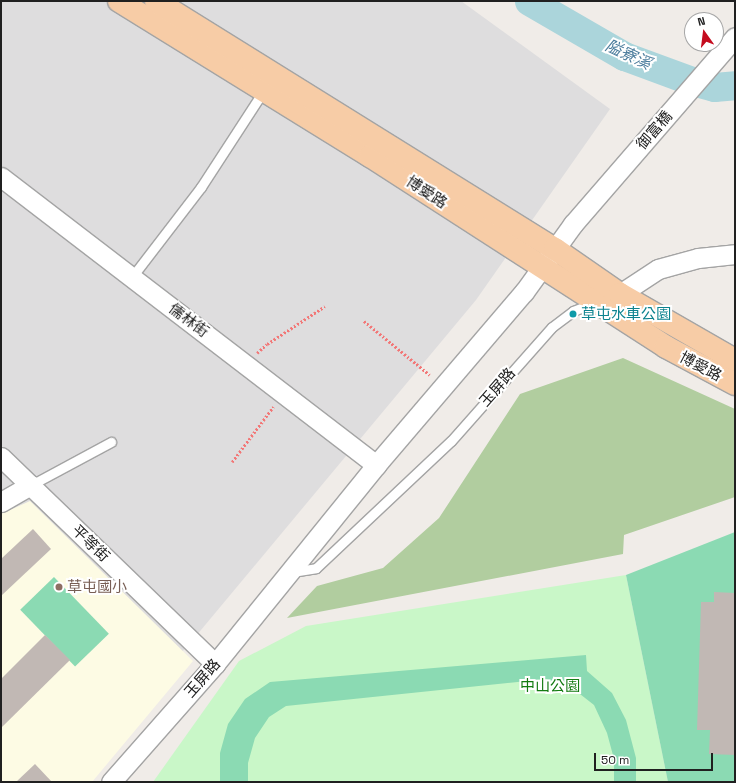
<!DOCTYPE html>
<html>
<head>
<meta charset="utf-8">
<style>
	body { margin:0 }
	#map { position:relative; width:736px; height:783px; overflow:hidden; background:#f0ece8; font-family:"Space Grotesk","Noto Sans TC",sans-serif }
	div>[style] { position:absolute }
	.residential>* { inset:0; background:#deddde }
	.education>* { inset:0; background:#fdfbe4 }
	.forest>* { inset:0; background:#b1cd9f }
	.park>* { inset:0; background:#c9f7c8 }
	.pitch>* { inset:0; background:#8bdab3; transform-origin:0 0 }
	.river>* { height:29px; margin:-14.5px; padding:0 14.5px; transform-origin:14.5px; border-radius:14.5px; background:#abd5db }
	.building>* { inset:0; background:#c1b8b4 }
	.path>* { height:2.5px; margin-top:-1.25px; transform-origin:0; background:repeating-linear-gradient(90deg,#f27777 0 2px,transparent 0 4px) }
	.roads { filter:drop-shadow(1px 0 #a4a4a4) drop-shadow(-1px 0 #a4a4a4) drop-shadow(0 1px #a4a4a4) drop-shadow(0 -1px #a4a4a4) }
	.lane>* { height:9px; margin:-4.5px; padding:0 4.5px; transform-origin:4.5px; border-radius:4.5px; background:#fff }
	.street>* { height:19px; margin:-9.5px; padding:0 9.5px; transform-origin:9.5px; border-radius:9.5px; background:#fff }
	.primary>* { height:22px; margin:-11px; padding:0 11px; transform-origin:11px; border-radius:11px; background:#f7cca6 }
	.dots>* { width:11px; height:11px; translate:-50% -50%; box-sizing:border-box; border:2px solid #fff; border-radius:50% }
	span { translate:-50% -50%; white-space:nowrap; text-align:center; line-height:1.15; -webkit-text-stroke:4px #fff; paint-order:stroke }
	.street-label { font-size:15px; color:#202020 }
	.culture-label { font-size:15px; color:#0d838f }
	.left { translate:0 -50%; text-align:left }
	.education-label { font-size:15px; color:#785e54 }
	.park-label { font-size:15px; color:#147b12 }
	.water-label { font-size:16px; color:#4b7c9c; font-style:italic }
	.frame { position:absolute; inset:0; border:2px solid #202020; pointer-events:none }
	.north { position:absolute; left:684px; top:12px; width:40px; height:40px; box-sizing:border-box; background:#fff; border:1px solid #a6a6a6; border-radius:50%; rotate:346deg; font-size:11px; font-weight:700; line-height:16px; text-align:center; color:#202020 }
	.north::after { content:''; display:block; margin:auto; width:14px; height:18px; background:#c50c1f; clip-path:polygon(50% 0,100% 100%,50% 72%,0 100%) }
	.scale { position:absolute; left:594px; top:753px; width:119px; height:18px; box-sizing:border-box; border:2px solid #202020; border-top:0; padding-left:5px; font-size:12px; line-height:14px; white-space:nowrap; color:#202020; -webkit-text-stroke:3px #fff; paint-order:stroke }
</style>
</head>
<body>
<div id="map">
	<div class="residential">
		<div style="clip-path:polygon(1px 1px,461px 1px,610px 109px,476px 300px,191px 642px,62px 782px,1px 782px)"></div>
	</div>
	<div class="education">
		<div style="clip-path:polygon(30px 501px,193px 661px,92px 782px,1px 782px,1px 514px)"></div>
	</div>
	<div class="forest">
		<div style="clip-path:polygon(623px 358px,735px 409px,735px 497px,624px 535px,623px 554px,287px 618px,317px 586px,383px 568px,439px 518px,520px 394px)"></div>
	</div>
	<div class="park">
		<div style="clip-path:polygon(626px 575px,668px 782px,153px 782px,239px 661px,306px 626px)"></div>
	</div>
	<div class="pitch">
		<div style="clip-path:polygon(735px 532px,735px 782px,668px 782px,626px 575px)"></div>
		<div style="left:54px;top:577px;width:79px;height:47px;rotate:46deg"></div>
		<div style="clip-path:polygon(586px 655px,587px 671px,612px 693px,626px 720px,636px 758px,636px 782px,614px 782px,614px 759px,607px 733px,594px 705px,571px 687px,546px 679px,286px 706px,269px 717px,255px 738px,248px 763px,248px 782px,220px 782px,220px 753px,228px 724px,245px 699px,270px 682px)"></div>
	</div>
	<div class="river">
		<div style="left:529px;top:1px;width:110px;rotate:30.1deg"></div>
		<div style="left:624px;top:56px;width:72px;rotate:20.2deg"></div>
		<div style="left:692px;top:81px;width:23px;rotate:15deg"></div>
		<div style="left:714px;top:87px;width:21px;rotate:-5deg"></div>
	</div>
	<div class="building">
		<div style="clip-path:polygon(33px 529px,51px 549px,1px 596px,1px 559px)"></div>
		<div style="clip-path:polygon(714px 592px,735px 593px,735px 755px,709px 754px,710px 730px,697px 730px,701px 602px,714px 602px)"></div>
		<div style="clip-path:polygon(45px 635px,70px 660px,1px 728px,1px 679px)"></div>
		<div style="clip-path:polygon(35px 764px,52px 782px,16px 782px)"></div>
	</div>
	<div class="path">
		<div style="left:364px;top:321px;width:85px;rotate:39.3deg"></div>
		<div style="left:257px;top:353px;width:13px;rotate:-42deg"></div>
		<div style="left:267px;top:344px;width:69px;rotate:-33.2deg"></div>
		<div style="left:232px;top:462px;width:69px;rotate:-53.3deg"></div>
	</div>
	<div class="roads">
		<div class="lane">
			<div style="left:132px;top:277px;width:113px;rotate:-52.5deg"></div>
			<div style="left:201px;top:187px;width:116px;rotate:-57deg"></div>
			<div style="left:31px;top:485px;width:91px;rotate:-28.3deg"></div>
			<div style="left:292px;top:572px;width:24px;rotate:-9deg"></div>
			<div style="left:316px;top:568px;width:185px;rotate:-43.3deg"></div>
			<div style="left:451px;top:441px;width:152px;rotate:-48.5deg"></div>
			<div style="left:552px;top:327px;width:26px;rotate:-37deg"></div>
			<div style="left:573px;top:311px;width:22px;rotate:-21deg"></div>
		</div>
		<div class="street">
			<div style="left:1px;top:177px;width:473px;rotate:37.5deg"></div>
			<div style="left:607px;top:299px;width:14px;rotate:-21deg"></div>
			<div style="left:620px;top:294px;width:45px;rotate:-33.3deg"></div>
			<div style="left:658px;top:269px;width:41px;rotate:-15.4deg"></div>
			<div style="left:698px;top:258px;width:37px;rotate:-6deg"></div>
			<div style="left:1px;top:457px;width:298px;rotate:44deg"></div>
			<div style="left:1px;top:502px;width:34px;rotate:-30deg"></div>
			<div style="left:111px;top:782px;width:157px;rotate:-48.6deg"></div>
			<div style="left:215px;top:664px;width:256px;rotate:-51deg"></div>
			<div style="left:376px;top:465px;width:228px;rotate:-49.5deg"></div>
			<div style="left:524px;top:292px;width:84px;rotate:-54.2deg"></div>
			<div style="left:573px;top:224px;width:247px;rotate:-49.1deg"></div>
		</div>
		<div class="primary">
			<div style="left:119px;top:1px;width:295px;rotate:31.7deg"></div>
			<div style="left:370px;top:156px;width:352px;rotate:32.8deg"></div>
			<div style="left:666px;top:347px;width:78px;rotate:28.2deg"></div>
			<div style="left:156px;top:1px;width:470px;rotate:31.9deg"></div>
			<div style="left:555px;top:249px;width:79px;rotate:34.7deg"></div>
			<div style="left:620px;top:294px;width:133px;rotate:29.9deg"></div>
		</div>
	</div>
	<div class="dots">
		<div style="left:573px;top:314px;background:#0f9aa8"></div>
		<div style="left:59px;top:587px;background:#8d6e63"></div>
	</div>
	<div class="street-label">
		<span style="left:654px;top:130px;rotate:-49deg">御富橋</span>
		<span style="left:427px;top:192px;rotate:33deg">博愛路</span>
		<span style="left:189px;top:320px;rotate:37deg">儒林街</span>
		<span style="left:701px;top:366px;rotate:28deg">博愛路</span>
		<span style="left:497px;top:387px;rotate:-49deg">玉屏路</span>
		<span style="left:91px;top:543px;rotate:44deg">平等街</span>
		<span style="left:202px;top:678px;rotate:-49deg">玉屏路</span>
	</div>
	<div class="culture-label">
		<span class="left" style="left:581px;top:314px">草屯水車公園</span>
	</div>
	<div class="education-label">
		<span class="left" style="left:67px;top:587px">草屯國小</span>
	</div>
	<div class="park-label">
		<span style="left:550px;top:686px">中山公園</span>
	</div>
	<div class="water-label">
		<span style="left:628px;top:55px;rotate:25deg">隘寮溪</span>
	</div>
	<div class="frame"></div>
	<div class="north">N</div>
	<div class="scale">50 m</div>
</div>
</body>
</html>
